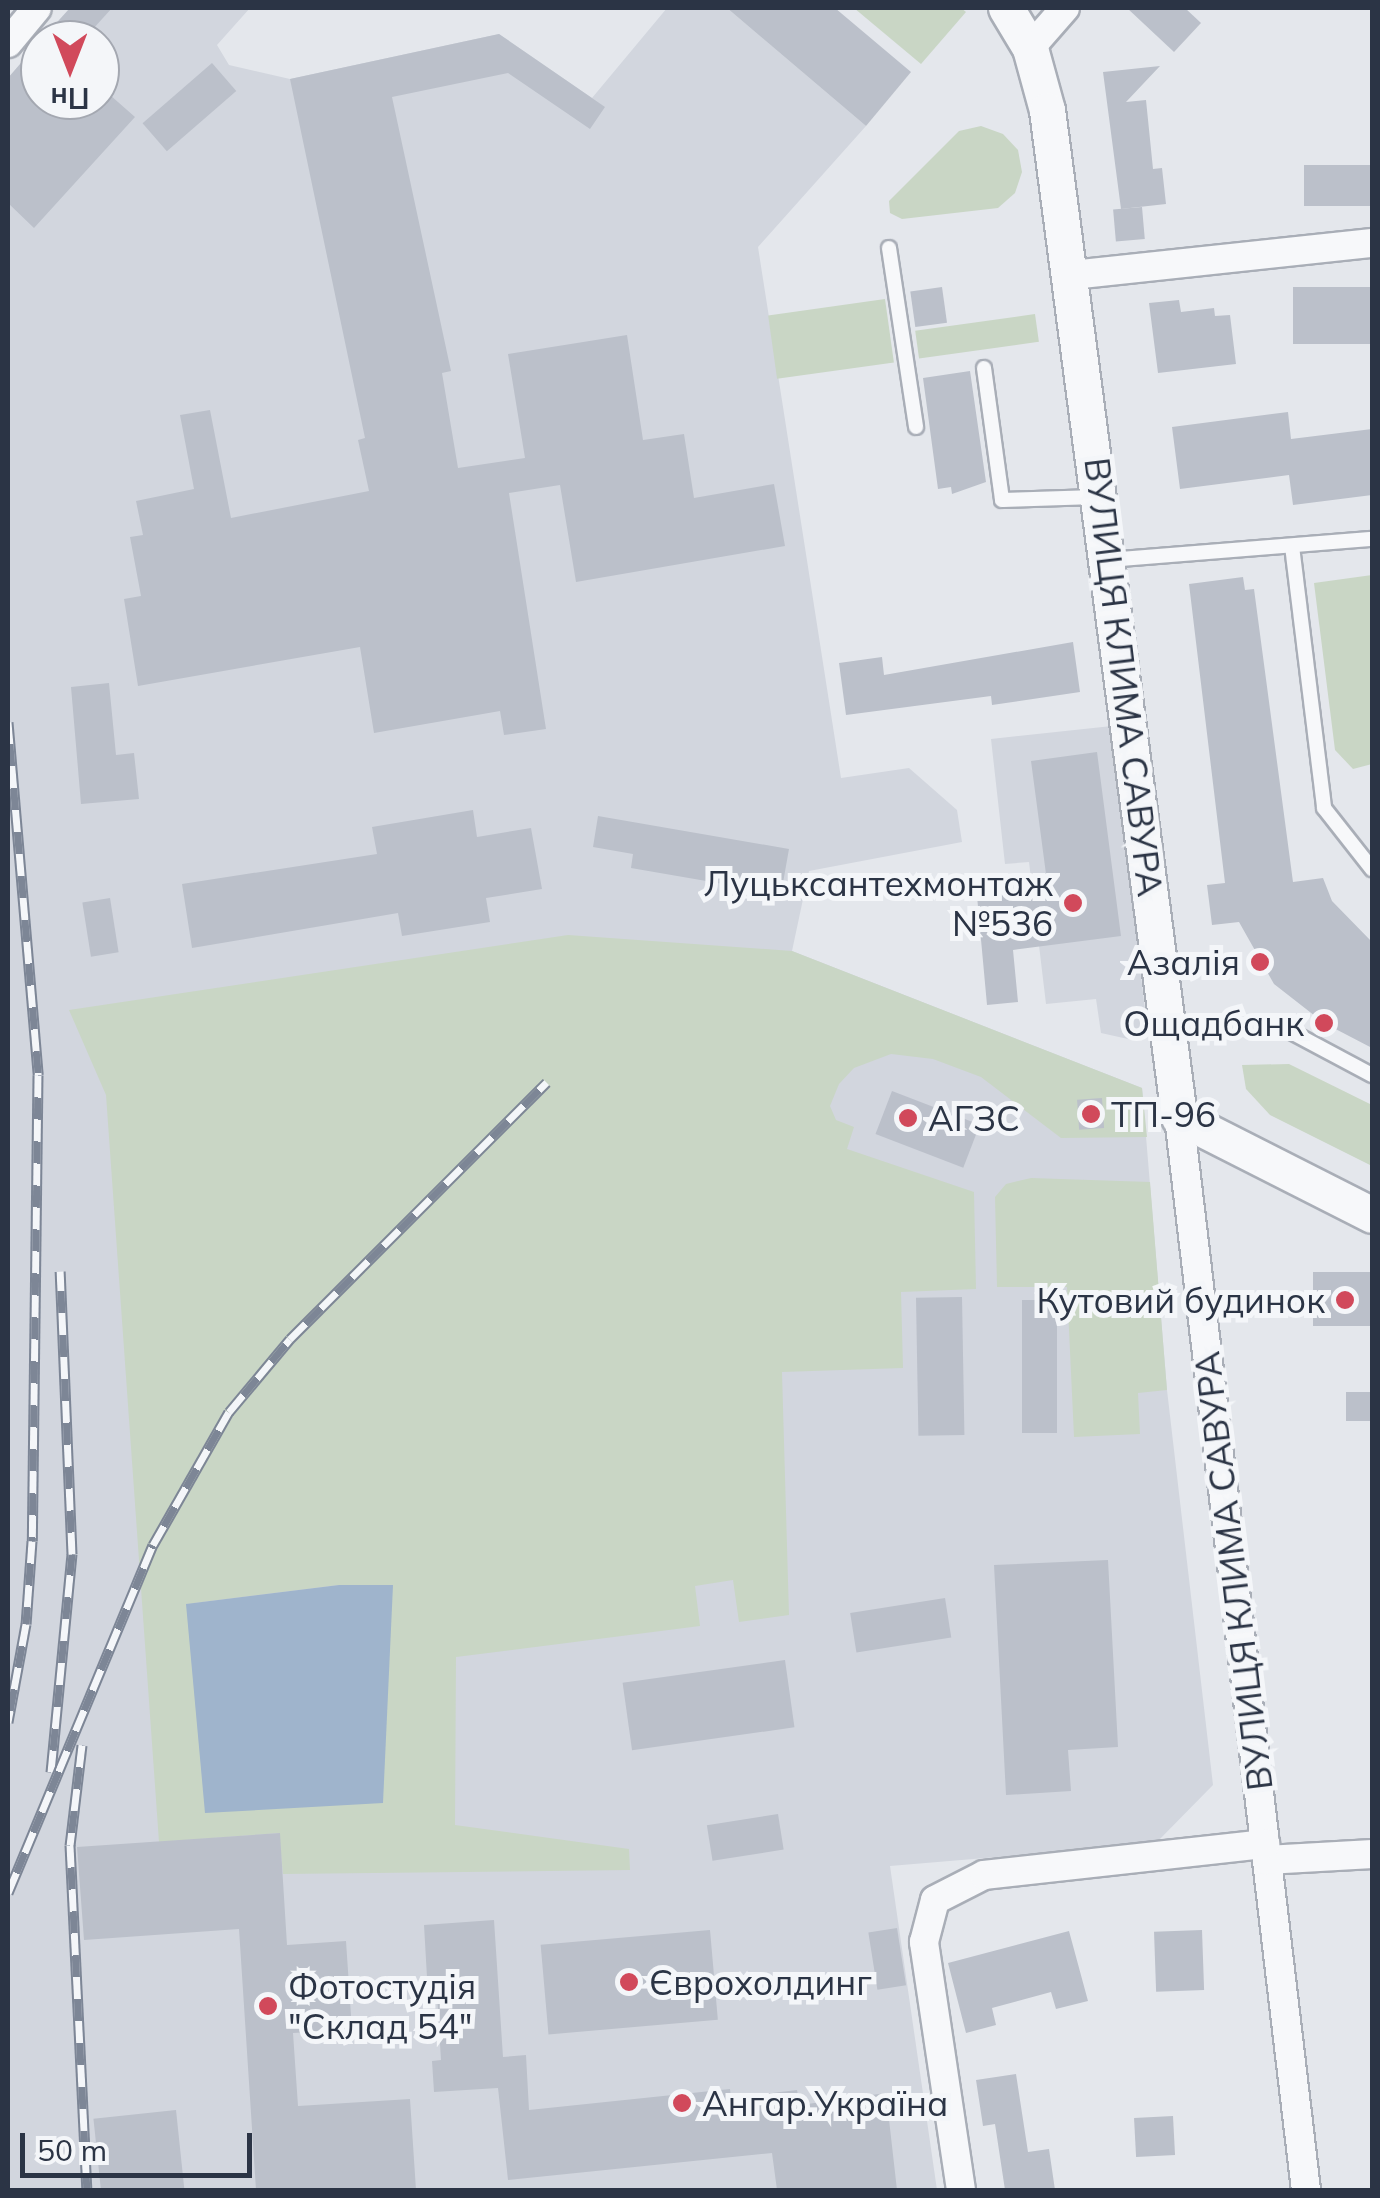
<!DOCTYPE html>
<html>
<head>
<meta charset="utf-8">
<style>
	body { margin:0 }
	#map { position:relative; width:1380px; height:2198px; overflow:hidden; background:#e4e7ec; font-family:Mulish,sans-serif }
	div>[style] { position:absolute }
	.built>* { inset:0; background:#d2d6de }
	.green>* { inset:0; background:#c9d6c5; transform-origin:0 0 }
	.water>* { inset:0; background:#9fb4cc }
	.building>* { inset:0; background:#bbc0ca; transform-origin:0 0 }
	.roads { filter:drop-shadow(2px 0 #a9aeb7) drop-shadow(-2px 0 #a9aeb7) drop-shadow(0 2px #a9aeb7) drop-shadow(0 -2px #a9aeb7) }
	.service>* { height:14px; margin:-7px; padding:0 7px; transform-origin:7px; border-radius:7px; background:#f7f8fa }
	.minor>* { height:28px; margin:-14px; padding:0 14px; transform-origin:14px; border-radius:14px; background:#f7f8fa }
	.tertiary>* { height:35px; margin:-17.5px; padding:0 17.5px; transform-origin:17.5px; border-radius:17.5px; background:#f7f8fa }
	.rail>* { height:11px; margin-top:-5.5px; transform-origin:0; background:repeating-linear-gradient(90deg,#f4f6f9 0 22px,#7d8696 0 44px); box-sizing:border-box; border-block:2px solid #7d8696 }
	.dots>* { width:28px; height:28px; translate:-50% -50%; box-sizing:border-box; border:5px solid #f4f6f9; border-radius:50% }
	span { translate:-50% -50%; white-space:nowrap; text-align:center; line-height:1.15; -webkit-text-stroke:10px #f4f6f9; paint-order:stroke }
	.street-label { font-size:35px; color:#2b3445 }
	.poi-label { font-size:35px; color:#2b3445 }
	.right { translate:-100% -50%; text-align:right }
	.left { translate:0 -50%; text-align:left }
	.frame { position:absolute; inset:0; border:10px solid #2b3445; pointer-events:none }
	.north { position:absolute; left:20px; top:20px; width:100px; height:100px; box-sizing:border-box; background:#f4f6f9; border:2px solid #a4a8b1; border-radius:50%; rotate:180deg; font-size:28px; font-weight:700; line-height:40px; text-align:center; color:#2b3445 }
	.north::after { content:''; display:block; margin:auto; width:35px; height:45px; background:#d1495b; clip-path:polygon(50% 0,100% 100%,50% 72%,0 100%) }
	.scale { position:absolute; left:20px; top:2133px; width:232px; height:45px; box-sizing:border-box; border:5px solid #2b3445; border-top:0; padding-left:12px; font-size:30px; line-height:35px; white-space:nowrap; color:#2b3445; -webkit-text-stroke:8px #f4f6f9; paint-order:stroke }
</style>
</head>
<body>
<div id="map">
	<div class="built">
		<div style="clip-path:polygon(70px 8px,250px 8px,217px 45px,229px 65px,290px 79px,499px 34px,592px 98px,667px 8px,727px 8px,866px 126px,758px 247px,841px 778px,909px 768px,957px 810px,962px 842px,809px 871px,792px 951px,1142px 1088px,1167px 1390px,1213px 1785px,1155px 1844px,890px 1866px,937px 2190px,8px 2190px,8px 206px,20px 192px,8px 180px,8px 78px,40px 41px,40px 100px,100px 100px,100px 40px,41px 40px)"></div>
		<div style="clip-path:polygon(1112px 726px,1146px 1019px,1142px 1033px,1128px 1039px,1101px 1033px,1096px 999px,1046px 1004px,1029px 862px,1005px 864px,991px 739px)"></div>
	</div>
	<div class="green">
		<div style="clip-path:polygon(854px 8px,961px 8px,966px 12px,921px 64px)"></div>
		<div style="clip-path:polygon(981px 126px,1003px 134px,1018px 150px,1022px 172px,1015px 193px,998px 208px,902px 219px,890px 213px,889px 201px,959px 131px)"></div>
		<div style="left:885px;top:299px;width:64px;height:118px;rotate:82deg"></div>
		<div style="left:1035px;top:314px;width:28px;height:121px;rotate:82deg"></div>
		<div style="clip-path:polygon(1372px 575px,1372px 764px,1353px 769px,1335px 750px,1314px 583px)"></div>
		<div style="clip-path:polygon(evenodd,568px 935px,792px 951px,1142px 1088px,1147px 1137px,1061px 1138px,981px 1077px,933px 1059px,891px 1054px,854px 1068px,839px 1084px,830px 1106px,836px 1120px,854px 1127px,847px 1149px,974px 1192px,976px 1289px,901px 1292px,903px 1368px,782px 1372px,789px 1615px,739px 1622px,733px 1580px,695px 1586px,700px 1626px,456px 1657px,455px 1825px,629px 1849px,630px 1870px,283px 1874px,279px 1833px,159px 1842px,106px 1095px,69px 1010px,568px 935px,339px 1585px,392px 1585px,186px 1604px,339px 1585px)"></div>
		<div style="clip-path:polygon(1289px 1064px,1372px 1105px,1372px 1166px,1270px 1115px,1246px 1089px,1242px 1065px)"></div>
		<div style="clip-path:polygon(1031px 1178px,1150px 1182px,1167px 1390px,1138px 1393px,1140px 1434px,1074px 1437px,1067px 1287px,997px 1287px,995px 1197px,1006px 1184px)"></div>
	</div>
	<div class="water">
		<div style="clip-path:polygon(339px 1585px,393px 1585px,383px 1803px,205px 1813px,186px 1604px)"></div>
	</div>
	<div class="building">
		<div style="clip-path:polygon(70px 8px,112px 8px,83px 40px,41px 40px)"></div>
		<div style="clip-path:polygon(727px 8px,835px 8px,911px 72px,866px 126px)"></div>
		<div style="clip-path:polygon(1127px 8px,1185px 8px,1201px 23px,1174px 52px)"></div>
		<div style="clip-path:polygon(499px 34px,605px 107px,590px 129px,508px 73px,392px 97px,451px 371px,442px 373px,458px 468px,525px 458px,508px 354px,627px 335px,643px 440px,684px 434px,694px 498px,774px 484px,785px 546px,576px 582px,560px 485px,509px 493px,546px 729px,504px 735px,500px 711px,374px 733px,360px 647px,138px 686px,124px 599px,141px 596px,130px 537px,143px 535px,136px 501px,194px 489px,180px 415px,210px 410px,231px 518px,369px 491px,358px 440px,365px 438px,290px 79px)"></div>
		<div style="clip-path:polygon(40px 41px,40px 100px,105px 100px,110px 95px,135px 117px,34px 228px,8px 203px,8px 78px)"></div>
		<div style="left:212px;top:63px;width:37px;height:92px;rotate:49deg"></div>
		<div style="clip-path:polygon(1160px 66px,1126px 102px,1146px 100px,1153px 169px,1162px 168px,1166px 204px,1121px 209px,1103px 72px)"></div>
		<div style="left:1372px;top:165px;width:41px;height:68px;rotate:90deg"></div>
		<div style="left:1142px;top:207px;width:32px;height:29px;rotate:85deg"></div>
		<div style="left:942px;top:287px;width:36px;height:32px;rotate:82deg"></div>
		<div style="left:1372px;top:287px;width:57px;height:79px;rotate:90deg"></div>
		<div style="clip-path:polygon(1179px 300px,1181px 312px,1214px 308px,1215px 316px,1230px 315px,1236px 364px,1158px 373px,1149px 303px)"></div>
		<div style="clip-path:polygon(970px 371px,986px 482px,952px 494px,951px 487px,938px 489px,923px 378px)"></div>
		<div style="clip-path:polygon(1288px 412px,1291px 439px,1372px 429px,1372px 495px,1293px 505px,1289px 475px,1180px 489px,1172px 427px)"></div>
		<div style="clip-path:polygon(1243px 577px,1245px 590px,1254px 589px,1293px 882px,1323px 878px,1332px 901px,1372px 942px,1372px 1048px,1324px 1023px,1274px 984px,1239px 922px,1212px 925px,1207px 885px,1225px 883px,1189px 584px)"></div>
		<div style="clip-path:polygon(1073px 642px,1080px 692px,992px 705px,991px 696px,846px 715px,839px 663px,882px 657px,884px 675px)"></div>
		<div style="clip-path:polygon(109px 683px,116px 755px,134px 753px,139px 799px,81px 804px,71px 687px)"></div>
		<div style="clip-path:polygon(1097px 752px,1121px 936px,1013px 950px,1018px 1002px,987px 1005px,977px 896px,1048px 889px,1031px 761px)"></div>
		<div style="clip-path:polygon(473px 810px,477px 837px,531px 828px,542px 889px,486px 898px,490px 922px,402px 936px,398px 913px,192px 948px,182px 884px,377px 854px,372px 827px)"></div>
		<div style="clip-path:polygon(598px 816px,789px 849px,781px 894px,631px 868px,633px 854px,593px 847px)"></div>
		<div style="left:110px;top:898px;width:55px;height:28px;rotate:81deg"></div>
		<div style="left:892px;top:1091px;width:94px;height:46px;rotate:21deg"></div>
		<div style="left:1102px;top:1098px;width:30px;height:25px;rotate:86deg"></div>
		<div style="left:1372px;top:1272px;width:54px;height:59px;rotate:90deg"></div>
		<div style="left:962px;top:1297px;width:138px;height:46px;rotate:89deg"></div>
		<div style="left:1022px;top:1300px;width:35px;height:133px"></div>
		<div style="left:1372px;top:1392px;width:29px;height:26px;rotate:90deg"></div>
		<div style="clip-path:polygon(1108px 1560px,1118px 1747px,1068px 1750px,1071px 1791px,1006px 1795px,994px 1565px)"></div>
		<div style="left:945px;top:1598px;width:40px;height:96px;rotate:81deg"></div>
		<div style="left:785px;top:1660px;width:68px;height:164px;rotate:82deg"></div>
		<div style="left:778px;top:1814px;width:36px;height:72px;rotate:81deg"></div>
		<div style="clip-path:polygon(280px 1833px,287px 1945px,346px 1941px,352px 2030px,293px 2033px,298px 2106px,410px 2099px,416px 2190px,256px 2190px,239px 1929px,84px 1940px,77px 1847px)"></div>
		<div style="clip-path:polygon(494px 1920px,503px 2057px,526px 2055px,529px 2110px,730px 2089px,731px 2098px,797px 2090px,800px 2105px,886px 2093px,897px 2190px,777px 2190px,772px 2153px,508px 2180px,498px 2088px,434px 2092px,432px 2061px,441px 2060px,437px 1994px,428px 1995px,424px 1925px)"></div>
		<div style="left:897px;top:1928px;width:58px;height:29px;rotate:81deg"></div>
		<div style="left:710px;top:1930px;width:90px;height:170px;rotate:85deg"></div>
		<div style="left:1202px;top:1930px;width:60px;height:48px;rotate:88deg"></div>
		<div style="clip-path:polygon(1069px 1931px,1088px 2001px,1056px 2009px,1051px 1992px,992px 2008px,996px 2025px,966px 2033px,948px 1963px)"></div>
		<div style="clip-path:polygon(1016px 2074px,1028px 2152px,1049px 2149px,1055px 2190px,1005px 2190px,995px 2124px,983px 2126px,976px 2080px)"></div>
		<div style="left:176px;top:2110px;width:80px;height:83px;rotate:84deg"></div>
		<div style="left:1173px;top:2116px;width:39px;height:39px;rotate:87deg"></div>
	</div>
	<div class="roads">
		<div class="service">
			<div style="left:889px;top:248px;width:181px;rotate:81.4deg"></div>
			<div style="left:984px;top:368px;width:133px;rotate:82.2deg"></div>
			<div style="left:1002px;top:500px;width:94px;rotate:-1.8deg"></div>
			<div style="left:1292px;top:546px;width:264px;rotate:83deg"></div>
			<div style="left:1324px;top:808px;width:78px;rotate:51.8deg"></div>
			<div style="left:1109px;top:560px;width:264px;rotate:-4.6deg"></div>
			<div style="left:1282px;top:1027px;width:102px;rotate:28.1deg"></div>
		</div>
		<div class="minor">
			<div style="left:8px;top:43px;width:45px;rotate:-50.4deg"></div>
			<div style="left:1030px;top:48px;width:53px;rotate:-48.8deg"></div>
			<div style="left:1072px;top:275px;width:302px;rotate:-6.1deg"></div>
			<div style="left:1179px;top:1117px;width:1080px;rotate:83.25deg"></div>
			<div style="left:1267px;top:1860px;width:105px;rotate:-3.3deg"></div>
			<div style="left:961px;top:2190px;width:251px;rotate:-98.5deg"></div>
			<div style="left:924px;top:1942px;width:43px;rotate:-75.3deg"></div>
			<div style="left:935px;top:1900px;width:55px;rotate:-27deg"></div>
			<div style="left:984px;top:1875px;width:283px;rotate:-6.3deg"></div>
		</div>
		<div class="tertiary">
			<div style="left:1006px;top:8px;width:47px;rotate:59deg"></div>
			<div style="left:1030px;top:48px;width:64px;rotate:74.7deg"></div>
			<div style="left:1047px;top:110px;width:1016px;rotate:82.53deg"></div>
			<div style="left:1179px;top:1117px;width:216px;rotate:26.9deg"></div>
		</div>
	</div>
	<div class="rail">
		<div style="left:8px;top:722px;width:354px;rotate:85.1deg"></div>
		<div style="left:38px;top:1075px;width:466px;rotate:90.7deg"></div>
		<div style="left:32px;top:1541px;width:83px;rotate:94.1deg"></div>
		<div style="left:26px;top:1624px;width:100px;rotate:100.4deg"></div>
		<div style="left:82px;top:1745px;width:101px;rotate:96.8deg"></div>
		<div style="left:70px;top:1845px;width:345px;rotate:87.2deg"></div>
		<div style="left:51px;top:1772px;width:219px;rotate:-84.5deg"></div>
		<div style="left:72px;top:1554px;width:283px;rotate:-92.4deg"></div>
		<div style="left:8px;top:1893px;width:377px;rotate:-67.4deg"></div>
		<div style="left:153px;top:1545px;width:153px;rotate:-60.3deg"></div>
		<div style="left:229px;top:1412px;width:95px;rotate:-50.1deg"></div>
		<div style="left:290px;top:1339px;width:363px;rotate:-45deg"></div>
	</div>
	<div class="dots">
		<div style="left:1073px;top:903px;background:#d1495b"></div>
		<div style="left:1260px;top:962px;background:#d1495b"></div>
		<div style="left:1324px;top:1023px;background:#d1495b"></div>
		<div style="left:1091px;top:1114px;background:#d1495b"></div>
		<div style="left:908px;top:1118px;background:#d1495b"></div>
		<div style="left:1345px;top:1300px;background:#d1495b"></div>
		<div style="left:629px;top:1982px;background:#d1495b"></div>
		<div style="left:268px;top:2006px;background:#d1495b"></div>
		<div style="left:682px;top:2103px;background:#d1495b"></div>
	</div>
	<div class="street-label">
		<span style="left:1124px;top:677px;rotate:83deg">ВУЛИЦЯ КЛИМА САВУРА</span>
		<span style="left:1233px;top:1571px;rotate:-97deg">ВУЛИЦЯ КЛИМА САВУРА</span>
	</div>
	<div class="poi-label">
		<span class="right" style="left:1053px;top:903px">Луцьксантехмонтаж<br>№536</span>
		<span class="right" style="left:1240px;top:962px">Азалія</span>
		<span class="right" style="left:1304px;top:1023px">Ощадбанк</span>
		<span class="left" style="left:1111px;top:1114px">ТП-96</span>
		<span class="left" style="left:928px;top:1118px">АГЗС</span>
		<span class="right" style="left:1325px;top:1300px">Кутовий будинок</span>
		<span class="left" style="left:649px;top:1982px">Єврохолдинг</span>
		<span class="left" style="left:288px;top:2006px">Фотостудія<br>"Склад 54"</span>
		<span class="left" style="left:702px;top:2103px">Ангар.Україна</span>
	</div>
	<div class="frame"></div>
	<div class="north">Пн</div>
	<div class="scale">50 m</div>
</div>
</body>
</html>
